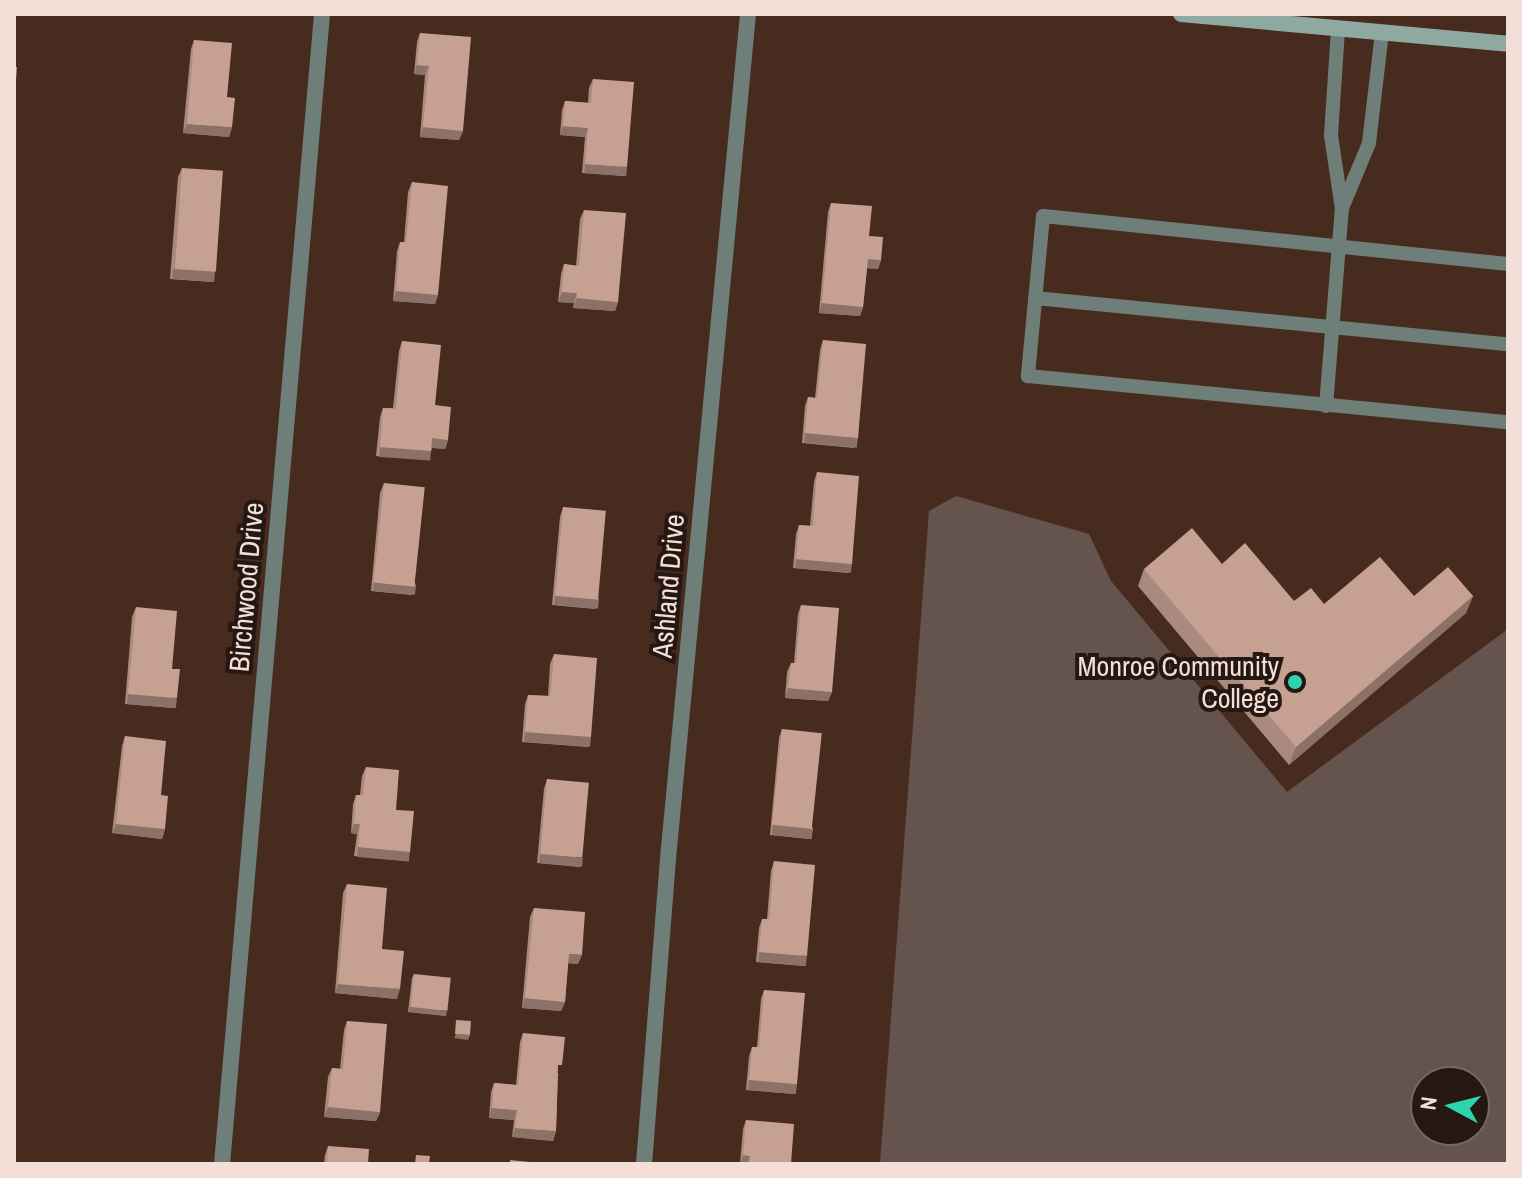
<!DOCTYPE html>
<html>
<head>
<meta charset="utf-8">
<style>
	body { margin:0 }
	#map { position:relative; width:1522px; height:1178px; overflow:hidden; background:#482b1f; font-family:"Archivo Narrow",sans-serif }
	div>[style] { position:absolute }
	.green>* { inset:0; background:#65544d }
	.service>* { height:14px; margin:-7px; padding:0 7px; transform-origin:7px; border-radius:7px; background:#6e7f79 }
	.minor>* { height:16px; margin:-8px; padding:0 8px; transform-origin:8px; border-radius:8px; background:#6e7f79 }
	.secondary>* { height:16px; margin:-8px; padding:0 8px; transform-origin:8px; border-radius:8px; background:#8eaaa0 }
	.wall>* { inset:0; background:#aa8a7e }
	.shaded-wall>* { inset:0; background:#8b7166; transform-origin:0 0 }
	.building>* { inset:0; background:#c6a192; transform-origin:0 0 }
	.dots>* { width:22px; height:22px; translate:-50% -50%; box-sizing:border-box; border:4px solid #251712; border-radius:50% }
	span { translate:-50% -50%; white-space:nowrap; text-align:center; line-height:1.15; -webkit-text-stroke:8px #251712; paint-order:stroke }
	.street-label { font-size:28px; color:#f4dfd8 }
	.poi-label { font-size:28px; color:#f4dfd8 }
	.right { translate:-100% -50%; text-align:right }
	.frame { position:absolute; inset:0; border:16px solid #f4dfd8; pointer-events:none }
	.north { position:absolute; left:1410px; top:1066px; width:80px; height:80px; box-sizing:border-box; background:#251712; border:2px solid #786761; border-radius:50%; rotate:277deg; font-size:22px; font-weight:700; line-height:32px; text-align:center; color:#f4dfd8 }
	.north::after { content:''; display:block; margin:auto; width:28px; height:36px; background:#2ed4ab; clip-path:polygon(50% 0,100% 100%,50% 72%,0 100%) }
</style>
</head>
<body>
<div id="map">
	<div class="green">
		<div style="clip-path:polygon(evenodd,956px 496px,1089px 534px,1111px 581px,1287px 792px,1508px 629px,1508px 1164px,880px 1164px,929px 511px,956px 496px,1426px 1082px,1474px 1082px,1474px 1130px,1426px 1130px,1426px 1082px)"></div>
	</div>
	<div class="service">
		<div style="left:1342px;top:208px;width:70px;rotate:-67.4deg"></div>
		<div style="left:1369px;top:143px;width:111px;rotate:-83.3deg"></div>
		<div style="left:1508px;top:264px;width:467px;rotate:-174.1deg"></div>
		<div style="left:1043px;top:216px;width:161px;rotate:95.4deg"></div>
		<div style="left:1028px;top:376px;width:482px;rotate:5.5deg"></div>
		<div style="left:1035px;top:298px;width:475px;rotate:5.6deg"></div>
		<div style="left:1326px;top:406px;width:198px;rotate:-85.4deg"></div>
		<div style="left:1342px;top:209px;width:75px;rotate:-98.5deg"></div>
		<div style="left:1331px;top:135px;width:106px;rotate:-86.2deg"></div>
	</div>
	<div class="minor">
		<div style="left:222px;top:1164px;width:1154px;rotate:-85.03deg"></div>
		<div style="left:644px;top:1164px;width:317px;rotate:-85.5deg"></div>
		<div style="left:669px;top:848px;width:838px;rotate:-84.59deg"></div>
	</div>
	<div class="secondary">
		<div style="left:1181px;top:14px;width:328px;rotate:5.2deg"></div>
	</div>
	<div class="wall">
		<div style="clip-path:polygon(420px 33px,463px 131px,459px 140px,420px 137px,425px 75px,414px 74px,417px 42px)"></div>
		<div style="clip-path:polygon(194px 40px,227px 97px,232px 127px,229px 137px,183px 133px,191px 49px)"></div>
		<div style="clip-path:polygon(593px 79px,624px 176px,582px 173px,585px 137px,560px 135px,562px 110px,565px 101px,588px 103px,589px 88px)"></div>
		<div style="clip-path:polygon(182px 168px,215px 272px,212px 282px,170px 279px,178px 177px)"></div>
		<div style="clip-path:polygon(412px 182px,438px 295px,435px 304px,393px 301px,397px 251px,400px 242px,404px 242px,408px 192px)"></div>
		<div style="clip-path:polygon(831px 203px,869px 236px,881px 260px,878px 269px,867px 268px,863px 307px,860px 316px,819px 313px,828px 212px)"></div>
		<div style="clip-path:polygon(584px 210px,618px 302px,615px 311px,573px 308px,574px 303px,558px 302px,561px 274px,564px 264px,576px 266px,580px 219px)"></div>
		<div style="clip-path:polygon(823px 340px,858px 438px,854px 448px,802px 443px,805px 406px,808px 397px,815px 398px,820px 350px)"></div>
		<div style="clip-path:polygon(402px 341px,435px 405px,448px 440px,445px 449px,432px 448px,428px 460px,376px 456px,380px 417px,383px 408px,393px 408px,399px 351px)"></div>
		<div style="clip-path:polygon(817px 472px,852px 564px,848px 573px,793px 568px,796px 534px,799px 525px,810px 526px,814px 482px)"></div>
		<div style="clip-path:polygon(384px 483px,416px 586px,412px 595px,371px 591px,380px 493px)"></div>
		<div style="clip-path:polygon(563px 507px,599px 600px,595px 609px,552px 605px,560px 517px)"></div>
		<div style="clip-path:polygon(1222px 564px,1294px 601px,1324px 604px,1414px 596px,1473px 596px,1466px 613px,1289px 765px,1138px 586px,1144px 569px)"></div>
		<div style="clip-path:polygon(801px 605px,832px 692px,828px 701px,785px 698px,787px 672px,791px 663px,794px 663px,798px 614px)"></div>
		<div style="clip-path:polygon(136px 607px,172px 669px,174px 708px,125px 704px,132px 617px)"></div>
		<div style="clip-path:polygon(554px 654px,591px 737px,588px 747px,522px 742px,525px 704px,528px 695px,548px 696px,550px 664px)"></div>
		<div style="clip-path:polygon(782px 729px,813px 829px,810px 839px,770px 835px,779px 738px)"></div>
		<div style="clip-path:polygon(125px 736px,161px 795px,165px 829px,162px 839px,112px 833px,122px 746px)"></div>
		<div style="clip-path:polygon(366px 767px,396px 810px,406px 861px,354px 856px,357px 834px,351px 833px,353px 804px,356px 795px,360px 795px,362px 776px)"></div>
		<div style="clip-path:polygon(547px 779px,580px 867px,537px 863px,544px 789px)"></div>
		<div style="clip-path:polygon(774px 861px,804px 966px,756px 962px,759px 928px,762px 919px,767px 919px,771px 871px)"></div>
		<div style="clip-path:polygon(347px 884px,382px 949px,397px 999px,335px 993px,343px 893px)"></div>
		<div style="clip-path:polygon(534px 908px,578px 964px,568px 963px,565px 1002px,561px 1011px,522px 1008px,530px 917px)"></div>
		<div style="clip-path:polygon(414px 974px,446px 1016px,408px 1012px,412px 978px)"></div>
		<div style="clip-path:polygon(764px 990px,797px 1084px,794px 1094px,746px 1090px,749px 1056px,752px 1047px,757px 1047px,761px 999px)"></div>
		<div style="clip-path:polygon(347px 1021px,380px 1112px,376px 1121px,324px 1117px,328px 1077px,332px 1068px,340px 1069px,344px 1030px)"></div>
		<div style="clip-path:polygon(523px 1033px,559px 1075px,558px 1075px,556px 1131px,553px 1141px,512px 1137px,514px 1120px,489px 1118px,491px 1092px,494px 1083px,516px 1085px,520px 1042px)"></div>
		<div style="clip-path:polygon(746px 1120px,791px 1164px,740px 1164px,743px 1129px)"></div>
		<div style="clip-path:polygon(328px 1146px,368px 1164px,324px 1164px,325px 1155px)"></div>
	</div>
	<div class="shaded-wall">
		<div style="clip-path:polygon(417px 65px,429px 66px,425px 75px,414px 74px)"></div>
		<div style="clip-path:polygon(187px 124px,232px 127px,229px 137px,183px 133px)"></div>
		<div style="clip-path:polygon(563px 126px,588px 128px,585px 137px,560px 135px)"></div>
		<div style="clip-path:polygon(423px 127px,463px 131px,459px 140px,420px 137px)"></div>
		<div style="left:585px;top:164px;width:42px;height:9px;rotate:4deg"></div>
		<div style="clip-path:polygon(868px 259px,881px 260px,878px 269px,864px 268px)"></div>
		<div style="left:173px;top:269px;width:42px;height:10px;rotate:4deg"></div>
		<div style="clip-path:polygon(396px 291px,438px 295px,435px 304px,393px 301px)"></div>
		<div style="clip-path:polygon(562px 292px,577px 293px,574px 303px,558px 302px)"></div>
		<div style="clip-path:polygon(577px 298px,618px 302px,615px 311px,573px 308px)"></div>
		<div style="clip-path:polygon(822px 303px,863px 307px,860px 316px,819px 313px)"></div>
		<div style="left:805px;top:433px;width:53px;height:10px;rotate:5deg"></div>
		<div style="clip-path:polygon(432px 438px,448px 440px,445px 449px,429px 447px)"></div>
		<div style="left:380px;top:447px;width:51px;height:10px;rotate:4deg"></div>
		<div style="left:796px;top:559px;width:56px;height:9px;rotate:5deg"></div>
		<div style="left:374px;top:582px;width:42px;height:9px;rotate:5deg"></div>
		<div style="left:555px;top:596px;width:44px;height:9px;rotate:5deg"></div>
		<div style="clip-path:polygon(1473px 596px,1466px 613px,1289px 765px,1296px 747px)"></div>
		<div style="clip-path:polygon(788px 688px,832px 692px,828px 701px,785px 698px)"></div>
		<div style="left:128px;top:694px;width:49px;height:10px;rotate:5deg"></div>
		<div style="left:525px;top:732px;width:66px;height:10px;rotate:4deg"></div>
		<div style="clip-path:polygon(116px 824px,165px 829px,162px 839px,112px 833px)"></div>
		<div style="clip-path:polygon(354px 824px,360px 824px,357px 834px,351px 833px)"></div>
		<div style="left:773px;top:825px;width:40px;height:10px;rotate:6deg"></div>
		<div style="left:358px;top:847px;width:52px;height:10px;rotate:5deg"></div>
		<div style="left:540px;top:854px;width:43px;height:9px;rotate:5deg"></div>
		<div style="left:759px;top:952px;width:48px;height:10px;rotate:5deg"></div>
		<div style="clip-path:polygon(569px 954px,582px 955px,578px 964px,565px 963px)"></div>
		<div style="clip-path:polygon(338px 984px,400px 989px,397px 999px,335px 993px)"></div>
		<div style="clip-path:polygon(525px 998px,565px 1002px,561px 1011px,522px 1008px)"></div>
		<div style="left:410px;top:1007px;width:37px;height:5px;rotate:6deg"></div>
		<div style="clip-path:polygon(456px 1034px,470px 1035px,468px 1040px,454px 1038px)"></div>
		<div style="left:749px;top:1080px;width:48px;height:10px;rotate:5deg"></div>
		<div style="clip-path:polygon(328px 1107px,380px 1112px,376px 1121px,324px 1117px)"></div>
		<div style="clip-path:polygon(492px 1108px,517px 1110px,514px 1120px,489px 1118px)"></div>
		<div style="clip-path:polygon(515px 1128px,556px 1131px,553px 1141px,512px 1137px)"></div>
		<div style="clip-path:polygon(743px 1155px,750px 1156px,747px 1164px,740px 1164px)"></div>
	</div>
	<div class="building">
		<div style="clip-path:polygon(420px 33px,471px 37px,463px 131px,423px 127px,429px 66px,417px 65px)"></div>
		<div style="clip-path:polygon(194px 40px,232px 43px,227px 97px,235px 98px,232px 127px,187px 124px)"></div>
		<div style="clip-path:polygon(14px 67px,17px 67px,14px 107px)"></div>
		<div style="clip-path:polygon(593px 79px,634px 82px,627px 167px,585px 164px,588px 128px,563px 126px,565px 101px,591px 103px)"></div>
		<div style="left:182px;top:168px;width:41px;height:101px;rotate:4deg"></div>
		<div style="clip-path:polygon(412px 182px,448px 186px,438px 295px,396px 291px,400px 242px,406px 242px)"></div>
		<div style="clip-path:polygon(831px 203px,872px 206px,869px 236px,883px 237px,881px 260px,868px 259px,863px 307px,822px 303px)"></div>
		<div style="clip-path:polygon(584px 210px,626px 213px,618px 302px,577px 298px,577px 293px,562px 292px,564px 264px,579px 266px)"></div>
		<div style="clip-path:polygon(823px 340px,866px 344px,858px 438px,805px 433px,808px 397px,817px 398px)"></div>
		<div style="clip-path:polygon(402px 341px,441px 345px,435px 405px,451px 407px,448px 440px,432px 438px,431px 451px,380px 447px,383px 408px,396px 409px)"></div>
		<div style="clip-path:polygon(817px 472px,859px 476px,852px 564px,796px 559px,799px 525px,813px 526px)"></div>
		<div style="left:384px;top:483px;width:41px;height:100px;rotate:6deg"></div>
		<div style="left:563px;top:507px;width:43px;height:89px;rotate:5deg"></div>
		<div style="clip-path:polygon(1192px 528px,1222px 564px,1245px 543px,1294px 601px,1311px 588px,1324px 604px,1380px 557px,1414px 596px,1448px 567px,1473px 596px,1296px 747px,1144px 569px)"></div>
		<div style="clip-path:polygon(801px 605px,839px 608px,832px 692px,788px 688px,791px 663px,796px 663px)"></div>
		<div style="clip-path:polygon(136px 607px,177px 611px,172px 669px,180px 669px,177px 698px,128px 694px)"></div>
		<div style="clip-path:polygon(554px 654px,597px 658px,591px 737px,525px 732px,528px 695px,550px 696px)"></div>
		<div style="left:782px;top:729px;width:40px;height:96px;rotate:6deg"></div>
		<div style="clip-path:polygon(125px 736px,166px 741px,161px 795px,168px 796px,165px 829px,116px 824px)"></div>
		<div style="clip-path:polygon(366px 767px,399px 770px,396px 810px,414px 811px,410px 852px,358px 847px,360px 824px,354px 824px,356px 795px,363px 795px)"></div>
		<div style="left:547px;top:779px;width:42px;height:75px;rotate:5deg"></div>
		<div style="clip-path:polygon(774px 861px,815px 865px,807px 956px,759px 952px,762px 919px,769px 919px)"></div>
		<div style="clip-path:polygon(347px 884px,387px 888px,382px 949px,404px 951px,400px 989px,338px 984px)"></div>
		<div style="clip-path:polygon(534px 908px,585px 912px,582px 955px,569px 954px,565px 1002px,525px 998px)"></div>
		<div style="left:414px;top:974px;width:37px;height:33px;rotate:6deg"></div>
		<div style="clip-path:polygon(764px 990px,805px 993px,797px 1084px,749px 1080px,752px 1047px,759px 1047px)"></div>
		<div style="left:456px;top:1020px;width:15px;height:14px;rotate:4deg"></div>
		<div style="clip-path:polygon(347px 1021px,387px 1024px,380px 1112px,328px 1107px,332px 1068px,343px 1069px)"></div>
		<div style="clip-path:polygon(523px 1033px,565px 1037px,562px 1065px,558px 1065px,556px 1131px,515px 1128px,517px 1110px,492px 1108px,494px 1083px,518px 1085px)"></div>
		<div style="clip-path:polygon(746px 1120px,794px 1124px,791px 1164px,749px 1164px,750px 1156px,743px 1155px)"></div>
		<div style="clip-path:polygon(328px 1146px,369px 1149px,368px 1164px,327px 1164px)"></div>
		<div style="clip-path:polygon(416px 1155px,430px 1156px,429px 1164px,415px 1164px)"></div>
		<div style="clip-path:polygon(510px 1160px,550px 1164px,510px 1164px)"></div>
	</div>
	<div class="dots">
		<div style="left:1295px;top:682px;background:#2ed4ab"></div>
	</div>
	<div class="street-label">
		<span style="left:668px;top:586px;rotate:-85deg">Ashland Drive</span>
		<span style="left:246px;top:587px;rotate:-85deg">Birchwood Drive</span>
	</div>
	<div class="poi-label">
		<span class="right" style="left:1279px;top:682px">Monroe Community<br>College</span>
	</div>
	<div class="frame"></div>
	<div class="north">N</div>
</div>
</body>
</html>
